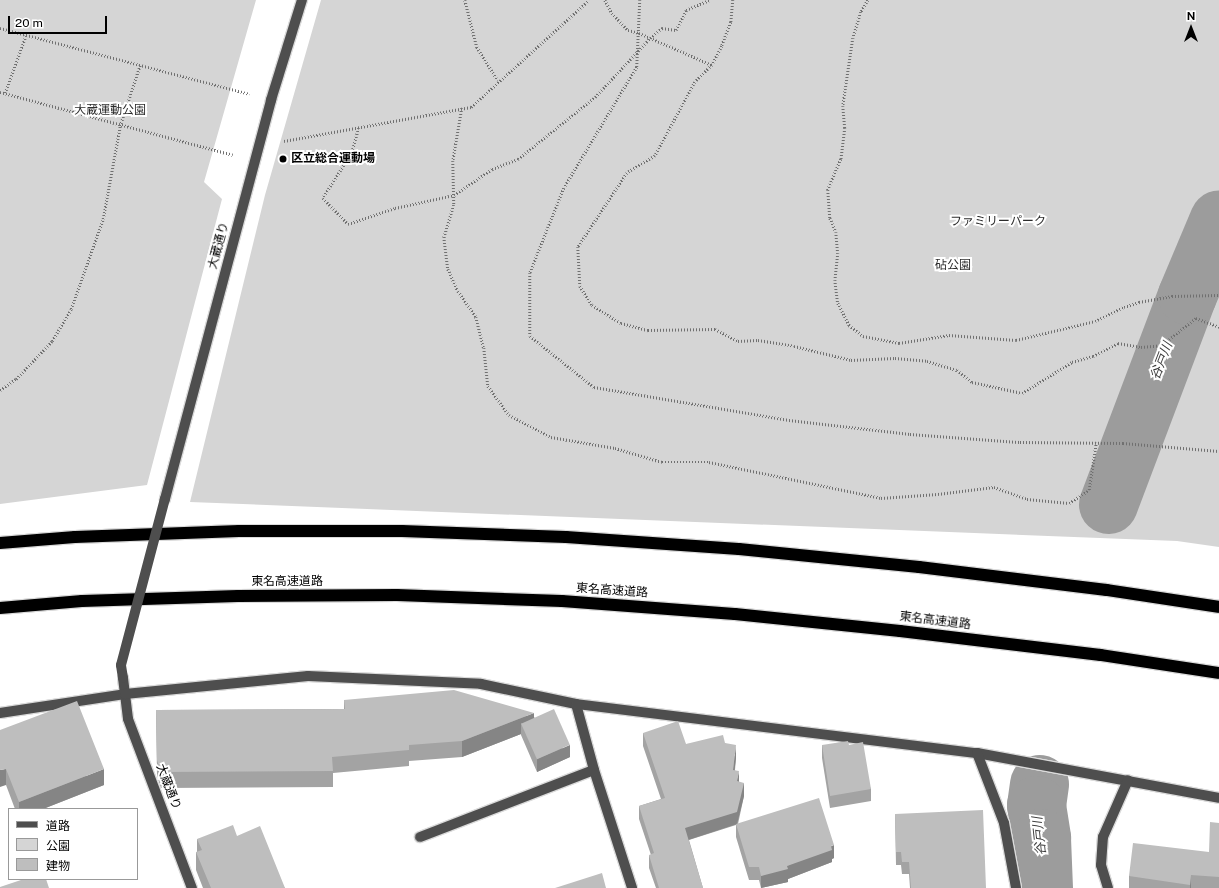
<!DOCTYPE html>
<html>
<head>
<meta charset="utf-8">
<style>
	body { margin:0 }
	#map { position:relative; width:1219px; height:888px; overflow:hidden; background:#fff; font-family:"Public Sans","Noto Sans JP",sans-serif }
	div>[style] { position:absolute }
	.green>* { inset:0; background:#d5d5d5 }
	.river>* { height:59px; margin:-29.5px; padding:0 29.5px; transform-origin:29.5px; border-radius:29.5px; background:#9c9c9c }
	.path>* { height:2.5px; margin-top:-1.25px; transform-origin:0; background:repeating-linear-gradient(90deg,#707070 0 1px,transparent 0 3px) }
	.roads { filter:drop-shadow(1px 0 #dbdbdb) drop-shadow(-1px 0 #dbdbdb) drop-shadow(0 1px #dbdbdb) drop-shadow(0 -1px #dbdbdb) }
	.minor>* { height:10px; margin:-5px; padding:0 5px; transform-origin:5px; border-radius:5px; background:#4e4e4e }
	.highway>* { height:12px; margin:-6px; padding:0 6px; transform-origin:6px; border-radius:6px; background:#000 }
	.minor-bridge>* { height:10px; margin:-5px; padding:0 5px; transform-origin:5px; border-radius:5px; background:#4e4e4e }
	.wall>* { inset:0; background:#a3a3a3 }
	.shaded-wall>* { inset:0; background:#858585 }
	.building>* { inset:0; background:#bebebe; transform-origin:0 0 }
	.dots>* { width:11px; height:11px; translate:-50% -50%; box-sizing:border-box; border:2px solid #fff; border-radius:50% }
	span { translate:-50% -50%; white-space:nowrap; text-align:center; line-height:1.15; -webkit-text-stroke:4px #fff; paint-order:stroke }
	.park-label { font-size:12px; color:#2c2c2c }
	.poi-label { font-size:12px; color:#000; font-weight:700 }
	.left { translate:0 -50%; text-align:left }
	.street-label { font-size:12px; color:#000 }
	.water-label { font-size:13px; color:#3d3d3d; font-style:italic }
	.legend { position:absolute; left:8px; top:808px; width:130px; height:72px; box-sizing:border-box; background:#fff; border:1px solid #999; margin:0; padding:5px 7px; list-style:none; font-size:12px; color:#000 }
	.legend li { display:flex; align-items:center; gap:8px; height:20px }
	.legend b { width:20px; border:1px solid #999 }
	.north { position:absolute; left:1171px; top:8px; width:40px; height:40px; -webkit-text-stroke:3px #fff; paint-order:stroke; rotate:0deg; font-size:11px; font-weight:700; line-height:16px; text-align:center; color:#000 }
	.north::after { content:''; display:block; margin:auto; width:14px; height:18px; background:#000; clip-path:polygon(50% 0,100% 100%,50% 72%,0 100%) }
	.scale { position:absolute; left:8px; top:16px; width:99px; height:18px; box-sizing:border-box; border:2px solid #000; border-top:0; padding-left:5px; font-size:12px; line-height:14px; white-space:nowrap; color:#000; -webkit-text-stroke:3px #fff; paint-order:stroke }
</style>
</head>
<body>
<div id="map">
	<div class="green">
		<div style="clip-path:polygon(0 0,256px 0,204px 182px,222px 199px,147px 485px,0 504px)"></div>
		<div style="clip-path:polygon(321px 0,1219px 0,1219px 547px,1177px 541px,190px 502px,265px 195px)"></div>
	</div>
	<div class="river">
		<div style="left:1108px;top:504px;width:223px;rotate:-69.3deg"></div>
		<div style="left:1187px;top:295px;width:82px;rotate:-67.2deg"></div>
		<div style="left:1039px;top:784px;width:21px;rotate:98deg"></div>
		<div style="left:1036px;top:805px;width:33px;rotate:81deg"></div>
		<div style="left:1041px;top:838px;width:50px;rotate:87.7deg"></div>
	</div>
	<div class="path">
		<div style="left:465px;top:0;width:49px;rotate:75.7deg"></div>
		<div style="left:477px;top:47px;width:39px;rotate:58deg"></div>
		<div style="left:605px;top:0;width:15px;rotate:62deg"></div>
		<div style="left:612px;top:13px;width:23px;rotate:47deg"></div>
		<div style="left:628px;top:30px;width:11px;rotate:15deg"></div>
		<div style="left:639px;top:33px;width:80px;rotate:23.7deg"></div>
		<div style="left:640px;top:0;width:67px;rotate:92.6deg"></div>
		<div style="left:637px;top:67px;width:141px;rotate:121.1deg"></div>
		<div style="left:564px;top:188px;width:92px;rotate:111.8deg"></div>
		<div style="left:530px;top:273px;width:63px;rotate:90deg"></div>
		<div style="left:530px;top:336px;width:82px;rotate:38.6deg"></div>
		<div style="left:594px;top:387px;width:198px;rotate:9.6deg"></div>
		<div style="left:789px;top:420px;width:122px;rotate:6.6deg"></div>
		<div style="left:910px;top:434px;width:110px;rotate:4.2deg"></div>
		<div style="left:1020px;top:442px;width:103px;rotate:0.6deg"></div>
		<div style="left:1123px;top:443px;width:96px;rotate:4.8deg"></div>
		<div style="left:733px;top:0;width:22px;rotate:95deg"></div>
		<div style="left:731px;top:22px;width:26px;rotate:111deg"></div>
		<div style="left:722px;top:46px;width:21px;rotate:118deg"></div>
		<div style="left:712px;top:65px;width:24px;rotate:135deg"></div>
		<div style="left:695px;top:82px;width:84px;rotate:118.4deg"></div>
		<div style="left:655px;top:156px;width:33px;rotate:149deg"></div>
		<div style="left:627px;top:173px;width:89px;rotate:123.5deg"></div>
		<div style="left:578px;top:247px;width:39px;rotate:87deg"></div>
		<div style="left:580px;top:286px;width:22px;rotate:58deg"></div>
		<div style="left:592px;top:305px;width:34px;rotate:32deg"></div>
		<div style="left:621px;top:323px;width:28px;rotate:15deg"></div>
		<div style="left:648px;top:330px;width:67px;rotate:-0.9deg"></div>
		<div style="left:715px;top:329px;width:26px;rotate:28deg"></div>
		<div style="left:738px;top:341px;width:20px;rotate:-3deg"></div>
		<div style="left:758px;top:340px;width:36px;rotate:9deg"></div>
		<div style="left:794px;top:346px;width:59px;rotate:13.8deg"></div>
		<div style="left:851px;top:360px;width:44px;rotate:-2.6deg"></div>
		<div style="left:895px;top:358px;width:32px;rotate:5deg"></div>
		<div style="left:927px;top:361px;width:31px;rotate:17deg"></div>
		<div style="left:957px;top:370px;width:19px;rotate:39deg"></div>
		<div style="left:972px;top:382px;width:51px;rotate:12.4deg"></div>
		<div style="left:1022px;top:393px;width:59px;rotate:-31.8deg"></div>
		<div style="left:1072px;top:362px;width:22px;rotate:-16deg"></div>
		<div style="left:1093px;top:356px;width:28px;rotate:-27deg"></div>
		<div style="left:1118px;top:343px;width:23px;rotate:10deg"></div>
		<div style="left:1141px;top:347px;width:21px;rotate:-5deg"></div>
		<div style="left:1162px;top:345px;width:43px;rotate:-38.5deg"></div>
		<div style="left:1196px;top:318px;width:25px;rotate:21deg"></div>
		<div style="left:868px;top:0;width:14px;rotate:120deg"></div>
		<div style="left:861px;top:12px;width:27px;rotate:107deg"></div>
		<div style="left:853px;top:38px;width:69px;rotate:98.4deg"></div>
		<div style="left:843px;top:106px;width:22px;rotate:85deg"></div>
		<div style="left:845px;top:128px;width:31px;rotate:97deg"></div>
		<div style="left:841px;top:159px;width:34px;rotate:113deg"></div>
		<div style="left:828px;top:190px;width:28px;rotate:86deg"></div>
		<div style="left:830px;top:218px;width:15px;rotate:67deg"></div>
		<div style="left:836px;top:232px;width:21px;rotate:85deg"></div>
		<div style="left:838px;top:253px;width:27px;rotate:96deg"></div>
		<div style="left:835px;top:280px;width:23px;rotate:83deg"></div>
		<div style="left:838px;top:303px;width:25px;rotate:63deg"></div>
		<div style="left:849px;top:325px;width:18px;rotate:38deg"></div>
		<div style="left:863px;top:336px;width:37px;rotate:11deg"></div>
		<div style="left:899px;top:343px;width:51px;rotate:-9.1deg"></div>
		<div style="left:949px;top:335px;width:67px;rotate:4.3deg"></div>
		<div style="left:1016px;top:340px;width:81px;rotate:-13.5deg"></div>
		<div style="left:1095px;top:321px;width:32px;rotate:-26deg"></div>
		<div style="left:1124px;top:307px;width:16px;rotate:-18deg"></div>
		<div style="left:1139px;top:302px;width:34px;rotate:-10deg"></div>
		<div style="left:1172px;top:296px;width:47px;rotate:-1.2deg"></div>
		<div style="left:0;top:28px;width:258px;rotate:14.8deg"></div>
		<div style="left:0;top:92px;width:241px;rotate:15.1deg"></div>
		<div style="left:5px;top:93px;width:62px;rotate:-70.1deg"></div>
		<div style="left:462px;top:108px;width:54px;rotate:99.6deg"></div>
		<div style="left:453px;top:161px;width:44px;rotate:88.7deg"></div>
		<div style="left:454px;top:205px;width:34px;rotate:107deg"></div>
		<div style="left:444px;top:237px;width:32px;rotate:83deg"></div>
		<div style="left:448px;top:269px;width:24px;rotate:66deg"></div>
		<div style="left:458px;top:291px;width:32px;rotate:55deg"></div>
		<div style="left:476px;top:317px;width:32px;rotate:76deg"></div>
		<div style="left:484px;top:348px;width:38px;rotate:84deg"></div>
		<div style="left:488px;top:386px;width:36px;rotate:54deg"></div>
		<div style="left:509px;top:415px;width:47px;rotate:27.6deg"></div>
		<div style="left:551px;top:437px;width:65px;rotate:9.8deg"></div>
		<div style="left:615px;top:448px;width:49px;rotate:16.6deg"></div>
		<div style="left:662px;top:462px;width:47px"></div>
		<div style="left:709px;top:462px;width:176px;rotate:11.8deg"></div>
		<div style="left:881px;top:498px;width:57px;rotate:-4deg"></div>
		<div style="left:938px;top:494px;width:56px;rotate:-7.1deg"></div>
		<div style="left:994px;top:487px;width:35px;rotate:20deg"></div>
		<div style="left:1027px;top:499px;width:42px;rotate:5.4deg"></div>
		<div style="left:1069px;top:503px;width:24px;rotate:-33deg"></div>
		<div style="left:1089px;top:490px;width:48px;rotate:-81.5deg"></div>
		<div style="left:359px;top:128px;width:26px;rotate:106deg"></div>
		<div style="left:352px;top:153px;width:54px;rotate:122.8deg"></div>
		<div style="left:323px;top:198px;width:36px;rotate:46deg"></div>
		<div style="left:348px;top:224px;width:50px;rotate:-18.8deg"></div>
		<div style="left:395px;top:208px;width:60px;rotate:-12.4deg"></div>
		<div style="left:454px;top:195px;width:46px;rotate:-34.4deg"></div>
		<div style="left:492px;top:169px;width:28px;rotate:-21deg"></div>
		<div style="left:518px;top:159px;width:99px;rotate:-38.8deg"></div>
		<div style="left:595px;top:97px;width:81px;rotate:-47deg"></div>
		<div style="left:650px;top:38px;width:16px;rotate:-40deg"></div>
		<div style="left:662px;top:28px;width:14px;rotate:8deg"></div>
		<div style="left:676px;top:30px;width:22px;rotate:-63deg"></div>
		<div style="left:686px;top:10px;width:26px;rotate:-23deg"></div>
		<div style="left:284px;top:141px;width:190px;rotate:-10.3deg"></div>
		<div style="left:471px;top:107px;width:159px;rotate:-42.2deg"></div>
		<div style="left:0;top:390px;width:19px;rotate:-35deg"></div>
		<div style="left:16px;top:379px;width:52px;rotate:-46.5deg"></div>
		<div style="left:52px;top:341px;width:37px;rotate:-59deg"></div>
		<div style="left:71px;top:309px;width:96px;rotate:-70.4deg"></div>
		<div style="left:103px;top:219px;width:95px;rotate:-79.6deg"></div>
		<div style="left:120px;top:126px;width:64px;rotate:-71.8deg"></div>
	</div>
	<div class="roads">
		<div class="minor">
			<div style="left:165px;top:499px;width:413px;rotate:-75.1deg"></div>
			<div style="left:271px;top:100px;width:105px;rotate:-72.8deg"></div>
			<div style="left:123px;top:678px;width:41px;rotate:83deg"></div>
			<div style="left:128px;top:719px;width:181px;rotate:69.3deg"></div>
			<div style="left:576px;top:704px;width:68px;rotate:74.7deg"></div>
			<div style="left:594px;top:770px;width:124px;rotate:72.1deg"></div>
			<div style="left:0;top:713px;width:126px;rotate:-8.6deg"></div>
			<div style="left:125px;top:694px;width:184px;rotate:-5.6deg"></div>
			<div style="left:308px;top:676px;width:173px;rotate:2.6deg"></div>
			<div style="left:481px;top:684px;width:97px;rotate:11.9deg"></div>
			<div style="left:576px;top:704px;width:404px;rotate:7deg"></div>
			<div style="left:977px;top:753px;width:246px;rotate:10.5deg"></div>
			<div style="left:977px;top:753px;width:75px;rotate:68.9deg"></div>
			<div style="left:1004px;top:823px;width:66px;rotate:79.5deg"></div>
			<div style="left:420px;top:837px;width:186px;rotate:-21.1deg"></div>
			<div style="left:1108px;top:888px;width:24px;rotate:-107deg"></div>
			<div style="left:1101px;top:865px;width:28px;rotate:-86deg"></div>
			<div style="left:1103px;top:837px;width:62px;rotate:-66.3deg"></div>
		</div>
		<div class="highway">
			<div style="left:0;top:543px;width:75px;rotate:-4.6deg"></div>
			<div style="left:75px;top:537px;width:164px;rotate:-2.1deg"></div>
			<div style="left:239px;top:531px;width:163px"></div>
			<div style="left:402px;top:531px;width:164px;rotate:2.1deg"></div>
			<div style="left:566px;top:537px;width:173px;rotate:4deg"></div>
			<div style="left:739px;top:549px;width:181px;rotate:5.7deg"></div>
			<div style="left:919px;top:567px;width:189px;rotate:7deg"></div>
			<div style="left:1107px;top:590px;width:113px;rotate:8.6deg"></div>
			<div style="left:0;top:608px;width:82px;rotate:-4.9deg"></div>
			<div style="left:82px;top:601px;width:156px;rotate:-1.8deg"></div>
			<div style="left:238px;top:596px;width:159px;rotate:-0.4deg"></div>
			<div style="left:397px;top:595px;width:165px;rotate:2.1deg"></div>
			<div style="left:562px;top:601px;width:173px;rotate:4.3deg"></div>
			<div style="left:735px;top:614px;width:166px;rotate:5.9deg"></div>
			<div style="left:900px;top:631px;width:202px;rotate:6.8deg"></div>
			<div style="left:1101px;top:655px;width:119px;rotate:8.7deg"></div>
		</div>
	</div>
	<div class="minor-bridge">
		<div style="left:123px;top:678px;width:13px;rotate:-99deg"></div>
		<div style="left:121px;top:665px;width:172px;rotate:-75.2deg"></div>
	</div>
	<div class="wall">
		<div style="clip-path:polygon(344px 700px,534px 717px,570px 757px,537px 772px,521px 735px,521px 734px,462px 757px,409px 761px,409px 766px,333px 773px,333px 787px,161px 788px,157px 776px,156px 710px,344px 709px)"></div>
		<div style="clip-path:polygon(0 730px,104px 785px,43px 809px,15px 809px,6px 785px)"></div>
		<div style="clip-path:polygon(643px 733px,686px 744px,725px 743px,736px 758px,735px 770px,744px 796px,738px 824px,834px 858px,832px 859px,832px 862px,788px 879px,788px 882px,761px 888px,759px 880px,749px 880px,736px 837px,736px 825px,689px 840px,703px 888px,656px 888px,649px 868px,649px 855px,651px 855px,639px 819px,639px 806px,661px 799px,643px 746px)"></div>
		<div style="clip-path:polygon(822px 745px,849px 745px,871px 789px,871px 801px,830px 808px,822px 758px)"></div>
		<div style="clip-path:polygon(895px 814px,986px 888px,910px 888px,909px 874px,902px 874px,901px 865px,896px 865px)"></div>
		<div style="clip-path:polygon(1219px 823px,1219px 888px,1129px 888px,1129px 876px,1209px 852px)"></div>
		<div style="clip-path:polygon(237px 836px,285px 888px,203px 888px,196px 870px,196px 852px,197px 852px,197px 839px)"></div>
	</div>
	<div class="shaded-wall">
		<div style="clip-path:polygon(534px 713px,534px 729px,521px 723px,521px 734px,462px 757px,462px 741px)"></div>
		<div style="clip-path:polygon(570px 745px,570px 757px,537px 772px,537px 759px)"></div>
		<div style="clip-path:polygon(736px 745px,736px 758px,733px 782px,733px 770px)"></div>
		<div style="clip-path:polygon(6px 769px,6px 785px,0 787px,0 770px)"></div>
		<div style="clip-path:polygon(104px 769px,104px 785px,43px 809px,19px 809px,19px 802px)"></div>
		<div style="clip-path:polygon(739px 771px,739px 784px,737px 781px)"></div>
		<div style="clip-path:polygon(744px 783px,744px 796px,737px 824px,685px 841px,685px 828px)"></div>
		<div style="clip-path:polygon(834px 845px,834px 858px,832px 859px,832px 862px,788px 879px,788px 882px,761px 888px,761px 876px,787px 866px)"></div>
		<div style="clip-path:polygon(1191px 875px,1191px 888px,1190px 888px,1190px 885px)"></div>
	</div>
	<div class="building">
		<div style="clip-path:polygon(454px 690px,534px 713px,462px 741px,409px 745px,409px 750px,332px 757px,333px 771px,161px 772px,157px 760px,156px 710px,345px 709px,344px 700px)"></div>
		<div style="clip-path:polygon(77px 701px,104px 769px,19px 802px,6px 769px,0 770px,0 730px)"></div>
		<div style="left:554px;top:709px;width:39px;height:36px;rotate:66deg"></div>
		<div style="clip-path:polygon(678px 721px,686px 744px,723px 735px,725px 743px,736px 745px,733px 770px,739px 771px,737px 781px,744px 783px,737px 812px,685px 828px,703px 888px,659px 888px,649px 855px,654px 853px,639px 806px,665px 798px,643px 733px)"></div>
		<div style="clip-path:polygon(848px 741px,849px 745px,863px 742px,871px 789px,830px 796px,822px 745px)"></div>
		<div style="clip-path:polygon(819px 798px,834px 845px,831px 846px,832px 850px,787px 866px,788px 869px,761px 876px,759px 867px,749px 867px,736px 824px)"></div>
		<div style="clip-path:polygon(983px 810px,986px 888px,911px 888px,909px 862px,902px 862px,901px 852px,896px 852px,895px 814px)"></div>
		<div style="clip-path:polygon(1210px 822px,1219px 823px,1219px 877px,1191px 875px,1190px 885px,1129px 876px,1133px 843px,1209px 852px)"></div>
		<div style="clip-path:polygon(233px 825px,237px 836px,260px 826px,285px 888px,211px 888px,196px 852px,202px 850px,197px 839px)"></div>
		<div style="clip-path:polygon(602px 873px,606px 888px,555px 888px)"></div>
		<div style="clip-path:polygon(24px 879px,46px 879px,49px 888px,0 888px,0 887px)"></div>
	</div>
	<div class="dots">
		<div style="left:283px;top:159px;background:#000"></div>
	</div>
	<div class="park-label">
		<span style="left:110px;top:111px">大蔵運動公園</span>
		<span style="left:998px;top:222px">ファミリーパーク</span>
		<span style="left:953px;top:266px">砧公園</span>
	</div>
	<div class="poi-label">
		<span class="left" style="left:291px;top:159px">区立総合運動場</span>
	</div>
	<div class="street-label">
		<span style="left:219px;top:246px;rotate:-75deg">大蔵通り</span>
		<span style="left:287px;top:582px">東名高速道路</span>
		<span style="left:612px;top:591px;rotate:4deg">東名高速道路</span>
		<span style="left:935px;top:621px;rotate:7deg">東名高速道路</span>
		<span style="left:168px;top:787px;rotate:69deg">大蔵通り</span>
	</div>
	<div class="water-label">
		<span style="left:1162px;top:361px;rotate:-69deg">谷戸川</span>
		<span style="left:1040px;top:836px;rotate:-96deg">谷戸川</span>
	</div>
	<ul class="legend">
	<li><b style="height:5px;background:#4e4e4e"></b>道路</li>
	<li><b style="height:11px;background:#d5d5d5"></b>公園</li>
	<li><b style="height:11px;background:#bebebe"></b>建物</li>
	</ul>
	<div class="north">N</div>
	<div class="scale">20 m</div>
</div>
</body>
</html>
